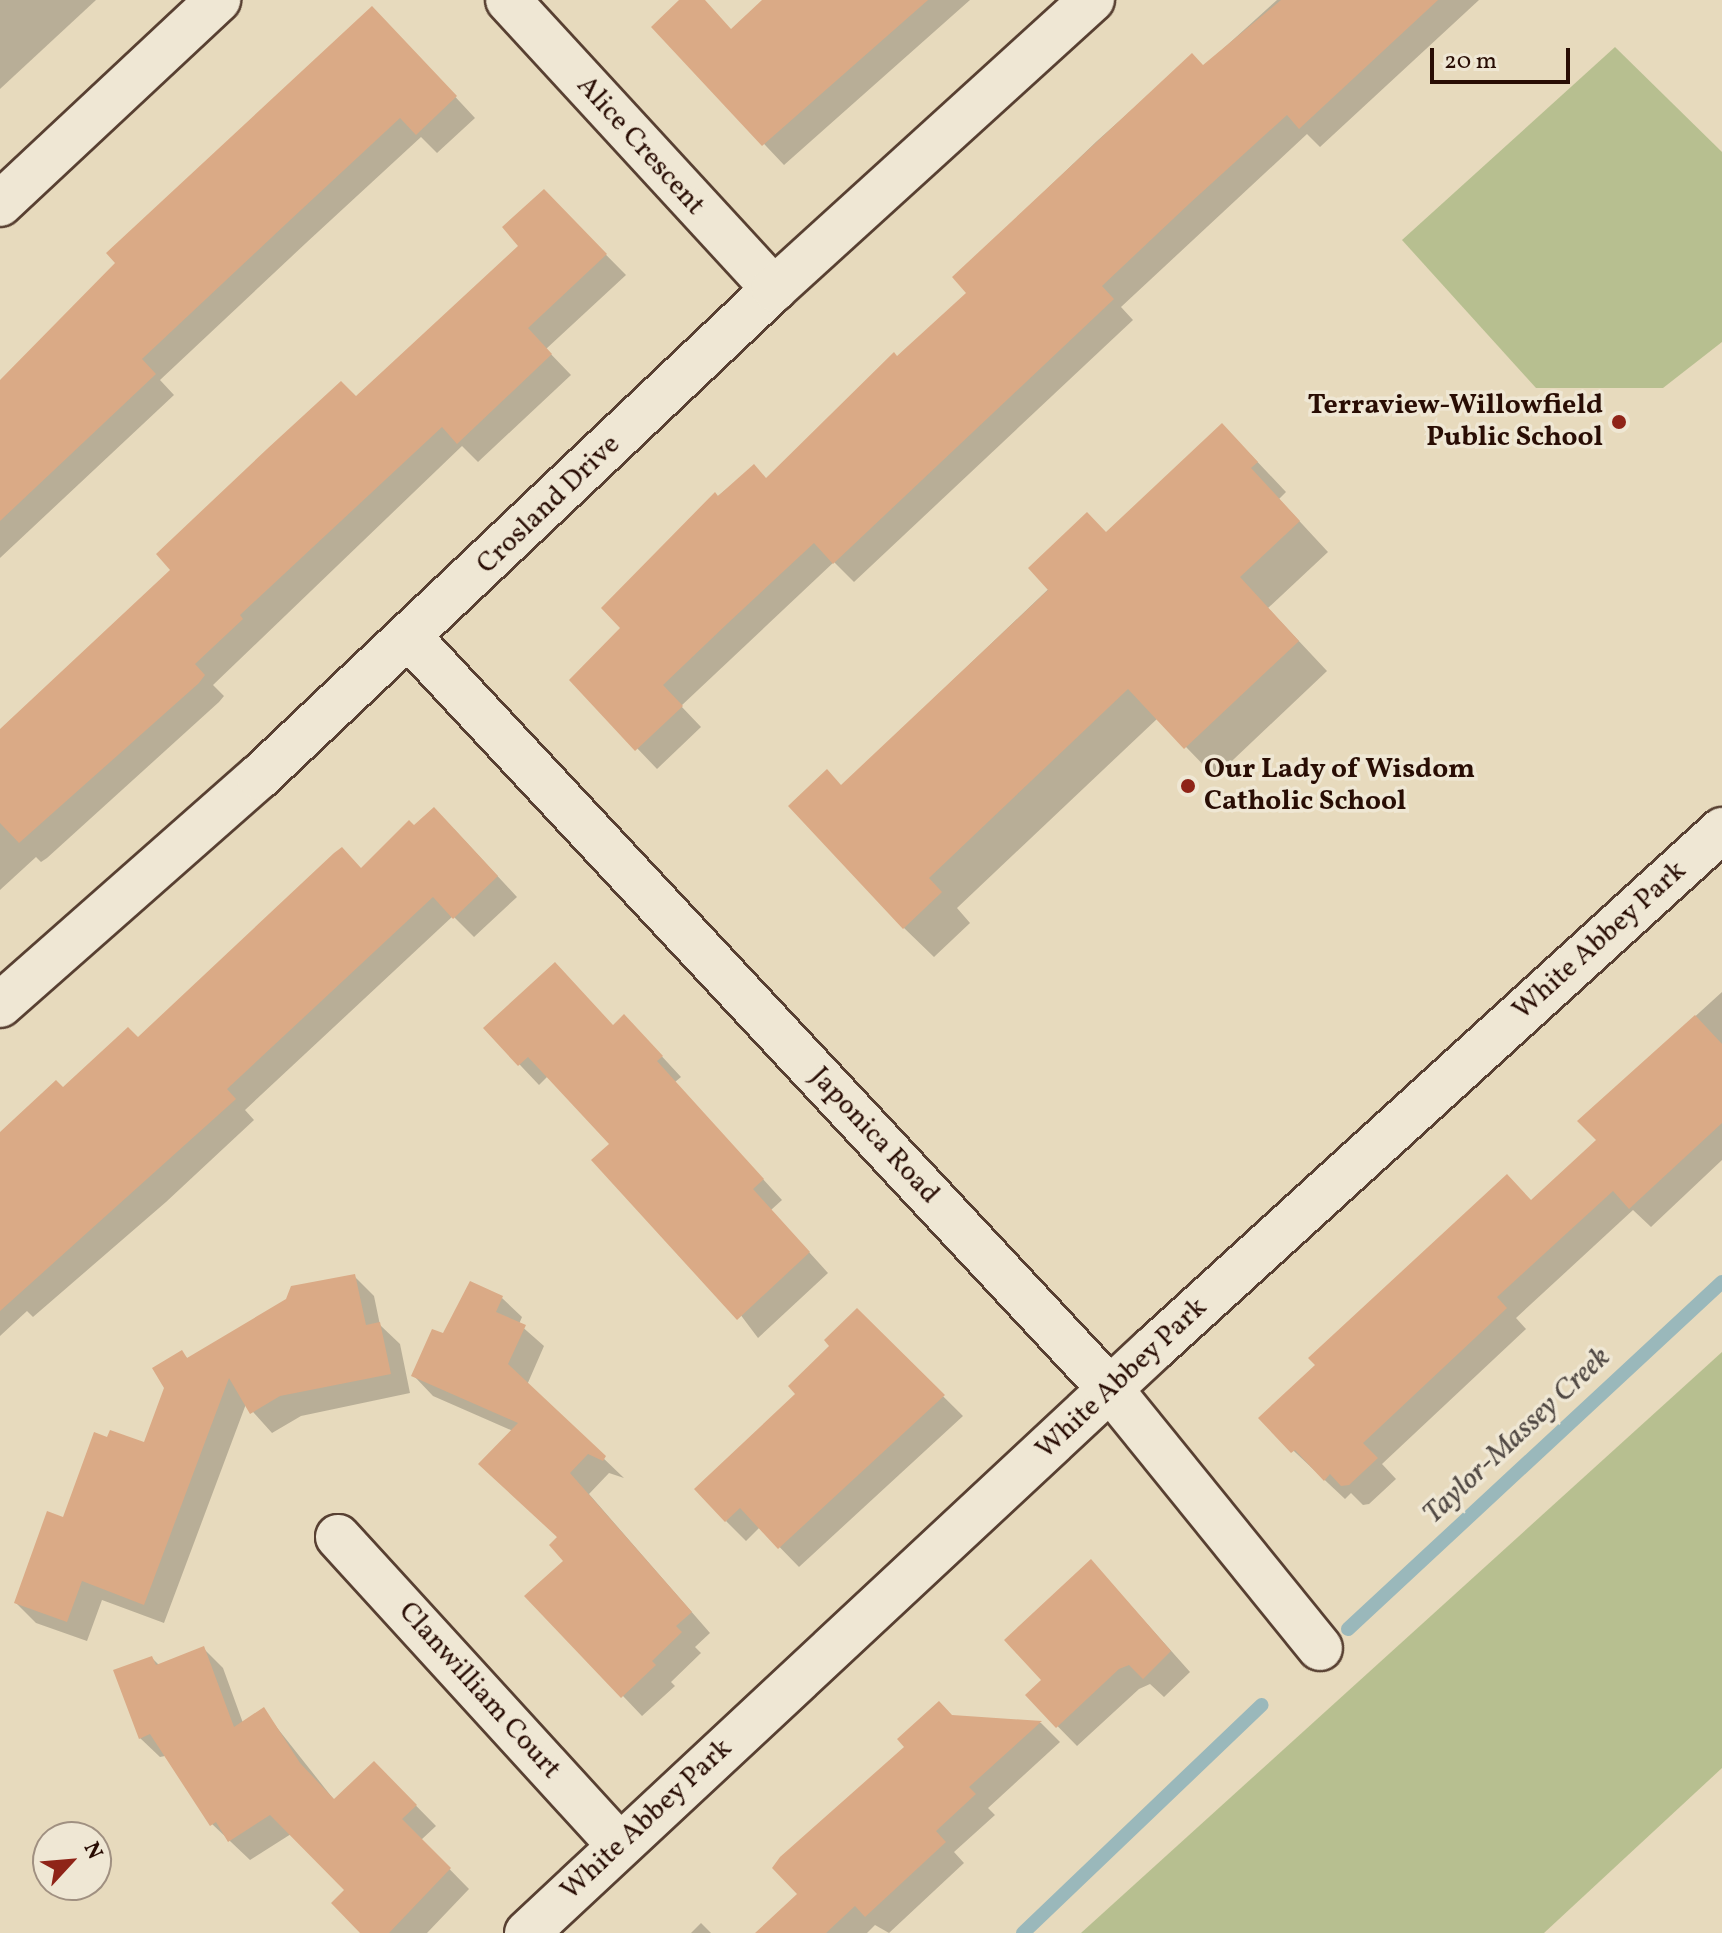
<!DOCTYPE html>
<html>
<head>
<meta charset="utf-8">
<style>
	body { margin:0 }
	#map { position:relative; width:1722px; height:1933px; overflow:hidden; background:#e7dabd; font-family:Vollkorn,serif }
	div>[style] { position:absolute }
	.green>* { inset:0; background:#b7bf90 }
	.shadow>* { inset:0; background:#0003 }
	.stream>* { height:14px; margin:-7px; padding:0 7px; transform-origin:7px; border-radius:7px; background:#9ab8bb }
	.building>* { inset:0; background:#daaa86 }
	.roads { filter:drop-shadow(2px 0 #584032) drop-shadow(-2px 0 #584032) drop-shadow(0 2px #584032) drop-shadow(0 -2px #584032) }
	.street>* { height:44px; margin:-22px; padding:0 22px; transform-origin:22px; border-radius:22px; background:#efe7d4 }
	.dots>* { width:22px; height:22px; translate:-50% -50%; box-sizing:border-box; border:4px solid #efe7d4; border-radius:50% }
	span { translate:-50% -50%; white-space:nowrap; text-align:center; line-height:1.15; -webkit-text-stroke:7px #efe7d4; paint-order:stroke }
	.street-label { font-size:28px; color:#290d04 }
	.poi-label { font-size:28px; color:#290d04; font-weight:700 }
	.right { translate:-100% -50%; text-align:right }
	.left { translate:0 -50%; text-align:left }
	.water-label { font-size:30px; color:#514944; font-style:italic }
	.north { position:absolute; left:32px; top:1821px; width:80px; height:80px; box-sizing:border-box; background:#efe7d4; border:2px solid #a09081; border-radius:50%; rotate:64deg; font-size:22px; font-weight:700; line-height:32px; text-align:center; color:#290d04 }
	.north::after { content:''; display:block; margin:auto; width:28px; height:36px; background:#8f2418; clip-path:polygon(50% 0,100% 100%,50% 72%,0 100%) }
	.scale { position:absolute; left:1430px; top:48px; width:140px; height:36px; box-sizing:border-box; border:4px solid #290d04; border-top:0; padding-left:10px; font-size:24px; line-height:28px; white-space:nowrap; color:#290d04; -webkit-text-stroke:6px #efe7d4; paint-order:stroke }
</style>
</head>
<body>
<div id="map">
	<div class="green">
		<div style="clip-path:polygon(1615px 47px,1722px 152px,1722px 342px,1663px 388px,1536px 388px,1402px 240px)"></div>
		<div style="clip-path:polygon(1722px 1352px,1722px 1768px,1544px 1933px,1081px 1933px)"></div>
	</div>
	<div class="shadow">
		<div style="clip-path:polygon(0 0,96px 0,0 89px)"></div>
		<div style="clip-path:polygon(682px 0,696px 0,732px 31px,765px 0,970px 0,784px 165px,654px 27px)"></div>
		<div style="clip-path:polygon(1277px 0,1479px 0,1320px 147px,1307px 134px,1121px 307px,1133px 320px,854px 582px,834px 562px,681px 706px,701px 727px,657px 769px,572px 680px,623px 628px,688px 520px,754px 467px,767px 480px,969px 293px,955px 277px,1097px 141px,1192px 56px,1203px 67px)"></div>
		<div style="clip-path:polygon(392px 29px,475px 118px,437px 153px,421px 137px,306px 243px,160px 380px,174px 395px,0 558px,0 383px)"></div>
		<div style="clip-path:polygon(544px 192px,626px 275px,546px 349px,571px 375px,478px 462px,462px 446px,213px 685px,224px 696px,219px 702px,47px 858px,41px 862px,36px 857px,0 890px,0 732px,521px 246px)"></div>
		<div style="clip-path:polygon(1251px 455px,1286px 492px,1279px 499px,1328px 552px,1268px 608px,1327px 671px,1215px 777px,1158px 718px,957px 908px,970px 923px,934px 957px,904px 928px,841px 787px,1106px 534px)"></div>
		<div style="clip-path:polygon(414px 828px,454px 829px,517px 897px,474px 937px,453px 916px,245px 1110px,254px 1120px,166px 1202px,33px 1317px,27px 1311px,0 1336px,0 1135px,138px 1040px)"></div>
		<div style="clip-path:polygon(1722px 992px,1722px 1160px,1651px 1227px,1633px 1210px,1516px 1318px,1526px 1329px,1382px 1464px,1396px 1479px,1369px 1504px,1363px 1505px,1351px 1493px,1345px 1499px,1280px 1438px,1598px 1140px,1580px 1121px)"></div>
		<div style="clip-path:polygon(613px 1027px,644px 1037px,681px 1077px,675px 1082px,782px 1200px,771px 1210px,828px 1273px,758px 1338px,612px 1144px,548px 1076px,539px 1085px,485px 1028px)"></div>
		<div style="clip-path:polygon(354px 1276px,374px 1296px,380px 1325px,400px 1344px,410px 1393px,301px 1416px,272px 1433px,246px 1404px,164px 1623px,102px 1600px,87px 1641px,36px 1623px,16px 1603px,108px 1440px,145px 1445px,182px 1353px,189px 1360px,288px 1300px)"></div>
		<div style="clip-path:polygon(502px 1298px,522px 1317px,519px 1324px,544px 1346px,527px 1385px,624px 1478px,609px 1473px,589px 1494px,710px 1633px,695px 1647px,701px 1653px,671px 1682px,675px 1686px,642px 1716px,623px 1696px,513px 1431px,433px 1396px,414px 1376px,443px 1335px)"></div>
		<div style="clip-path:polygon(857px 1311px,963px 1416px,799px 1567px,760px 1527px,746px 1541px,726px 1521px,798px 1394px)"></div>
		<div style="clip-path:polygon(1091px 1561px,1190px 1672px,1164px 1697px,1150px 1684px,1139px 1689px,1077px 1746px,1027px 1695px,1044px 1681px)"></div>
		<div style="clip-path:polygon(203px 1648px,223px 1668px,243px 1723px,263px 1710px,335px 1801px,374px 1763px,436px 1826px,421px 1840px,469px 1889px,427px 1933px,362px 1933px,347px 1890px,291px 1834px,250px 1860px,212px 1824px,165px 1756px,160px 1757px,140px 1738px,152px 1658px,159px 1665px)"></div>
		<div style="clip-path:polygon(952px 1717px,1041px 1723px,1060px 1742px,988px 1808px,995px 1815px,954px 1852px,964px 1863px,889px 1933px,875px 1925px,867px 1933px,758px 1933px,800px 1894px)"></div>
		<div style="clip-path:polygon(701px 1923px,711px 1933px,691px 1933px)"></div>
	</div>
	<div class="stream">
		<div style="left:1348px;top:1629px;width:510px;rotate:-42.86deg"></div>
		<div style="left:1023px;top:1933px;width:330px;rotate:-43.7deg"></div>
	</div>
	<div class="building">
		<div style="clip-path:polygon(679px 0,705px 0,731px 29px,762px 0,928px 0,762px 146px,651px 27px)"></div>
		<div style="clip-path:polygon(1281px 0,1438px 0,1299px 129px,1287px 115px,1190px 203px,1102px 286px,1114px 299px,833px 564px,814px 543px,728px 623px,663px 685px,683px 706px,635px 751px,569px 680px,620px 628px,601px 608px,715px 492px,718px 496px,754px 464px,766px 478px,894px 352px,897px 356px,966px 293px,952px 277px,1192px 53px,1203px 65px)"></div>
		<div style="clip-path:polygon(372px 6px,457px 96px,416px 135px,400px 118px,287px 223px,142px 359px,156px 374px,0 521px,0 380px,115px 263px,106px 253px)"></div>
		<div style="clip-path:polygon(544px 189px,607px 254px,528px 328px,552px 354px,457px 444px,442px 427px,240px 615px,243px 619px,195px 664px,205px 675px,199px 683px,19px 843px,0 823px,0 729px,170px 570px,156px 554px,267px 449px,341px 381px,356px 396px,518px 246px,502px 227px)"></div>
		<div style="clip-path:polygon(1222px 423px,1258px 462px,1251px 468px,1300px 521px,1240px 577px,1299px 641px,1184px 749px,1128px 689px,929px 878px,942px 892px,903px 929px,788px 806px,827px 769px,841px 785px,1048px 590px,1028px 568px,1087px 512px,1106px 532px)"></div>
		<div style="clip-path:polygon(434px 807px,498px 876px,453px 919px,433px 897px,227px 1089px,236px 1099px,0 1311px,0 1132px,56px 1080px,63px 1087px,128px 1027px,138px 1037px,334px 853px,342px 847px,361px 868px,409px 820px,414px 825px)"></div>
		<div style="clip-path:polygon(555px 962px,613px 1025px,624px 1014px,663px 1056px,657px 1061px,764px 1179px,753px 1189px,810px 1252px,737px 1320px,591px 1160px,609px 1144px,528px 1057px,518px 1066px,483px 1028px)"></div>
		<div style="clip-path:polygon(1695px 1015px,1722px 1044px,1722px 1123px,1629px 1209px,1613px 1191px,1497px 1297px,1507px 1308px,1363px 1443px,1378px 1458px,1349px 1485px,1341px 1486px,1330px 1474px,1324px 1481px,1295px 1450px,1291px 1453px,1258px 1418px,1315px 1365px,1308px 1358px,1507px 1174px,1531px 1200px,1596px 1140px,1577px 1121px)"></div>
		<div style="clip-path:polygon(355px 1274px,366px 1325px,380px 1322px,391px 1374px,280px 1396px,250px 1414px,229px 1378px,144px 1605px,82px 1581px,67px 1622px,14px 1603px,47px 1511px,63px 1517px,94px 1432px,107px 1437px,110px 1430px,144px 1442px,164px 1388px,152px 1368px,182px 1350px,187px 1358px,286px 1299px,291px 1286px)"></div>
		<div style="clip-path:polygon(470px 1281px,503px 1296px,496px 1312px,526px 1325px,508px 1364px,606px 1456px,603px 1461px,588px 1454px,570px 1473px,692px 1612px,676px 1626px,682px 1632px,652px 1661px,656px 1665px,621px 1698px,524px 1596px,563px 1561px,549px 1545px,557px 1537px,478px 1464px,518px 1423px,411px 1376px,432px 1329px,443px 1333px)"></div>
		<div style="clip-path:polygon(857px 1308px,945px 1395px,778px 1549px,740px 1508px,725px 1522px,694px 1489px,795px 1394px,788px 1386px,829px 1346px,824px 1340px)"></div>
		<div style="clip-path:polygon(1091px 1559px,1171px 1651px,1143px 1679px,1129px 1665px,1119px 1669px,1056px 1728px,1025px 1695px,1041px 1680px,1004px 1640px)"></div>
		<div style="clip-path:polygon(204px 1646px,234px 1727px,264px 1707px,300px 1763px,334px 1799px,374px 1761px,417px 1805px,402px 1819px,451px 1868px,389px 1933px,360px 1933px,331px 1903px,344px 1890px,270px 1815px,228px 1842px,216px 1822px,210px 1826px,150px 1734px,139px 1739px,113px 1670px,152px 1656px,156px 1665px)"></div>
		<div style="clip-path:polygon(939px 1701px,952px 1715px,1042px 1721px,969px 1787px,976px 1794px,936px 1831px,946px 1842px,865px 1917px,855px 1906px,826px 1933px,755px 1933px,797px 1894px,772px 1868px,780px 1857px,904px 1747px,897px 1739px)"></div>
	</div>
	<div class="roads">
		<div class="street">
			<div style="left:508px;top:0;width:393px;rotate:47.4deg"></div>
			<div style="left:0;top:204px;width:299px;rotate:-43.1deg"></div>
			<div style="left:410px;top:638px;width:1028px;rotate:47.01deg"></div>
			<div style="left:1111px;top:1390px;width:332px;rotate:51deg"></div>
			<div style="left:0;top:1005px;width:345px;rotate:-41.4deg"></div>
			<div style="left:259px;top:777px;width:709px;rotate:-43.46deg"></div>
			<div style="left:774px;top:289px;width:430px;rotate:-42.3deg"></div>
			<div style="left:338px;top:1537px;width:417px;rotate:47.6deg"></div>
			<div style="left:527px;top:1933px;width:858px;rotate:-43.02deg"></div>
			<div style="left:1154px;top:1348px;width:769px;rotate:-42.36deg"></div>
		</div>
	</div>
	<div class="dots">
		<div style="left:1619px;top:422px;background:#8f2418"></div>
		<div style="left:1188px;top:786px;background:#8f2418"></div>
	</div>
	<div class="street-label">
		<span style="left:640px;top:146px;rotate:48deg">Alice Crescent</span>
		<span style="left:549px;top:505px;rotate:-44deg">Crosland Drive</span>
		<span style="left:1600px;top:941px;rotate:-42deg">White Abbey Park</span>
		<span style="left:874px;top:1136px;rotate:47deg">Japonica Road</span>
		<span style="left:1122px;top:1379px;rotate:-43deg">White Abbey Park</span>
		<span style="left:479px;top:1691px;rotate:48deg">Clanwilliam Court</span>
		<span style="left:647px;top:1820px;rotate:-43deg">White Abbey Park</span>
	</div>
	<div class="poi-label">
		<span class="right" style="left:1603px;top:422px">Terraview-Willowfield<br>Public School</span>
		<span class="left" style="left:1204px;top:786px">Our Lady of Wisdom<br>Catholic School</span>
	</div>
	<div class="water-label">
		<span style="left:1517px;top:1436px;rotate:-43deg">Taylor-Massey Creek</span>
	</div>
	<div class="north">N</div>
	<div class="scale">20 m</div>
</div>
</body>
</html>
